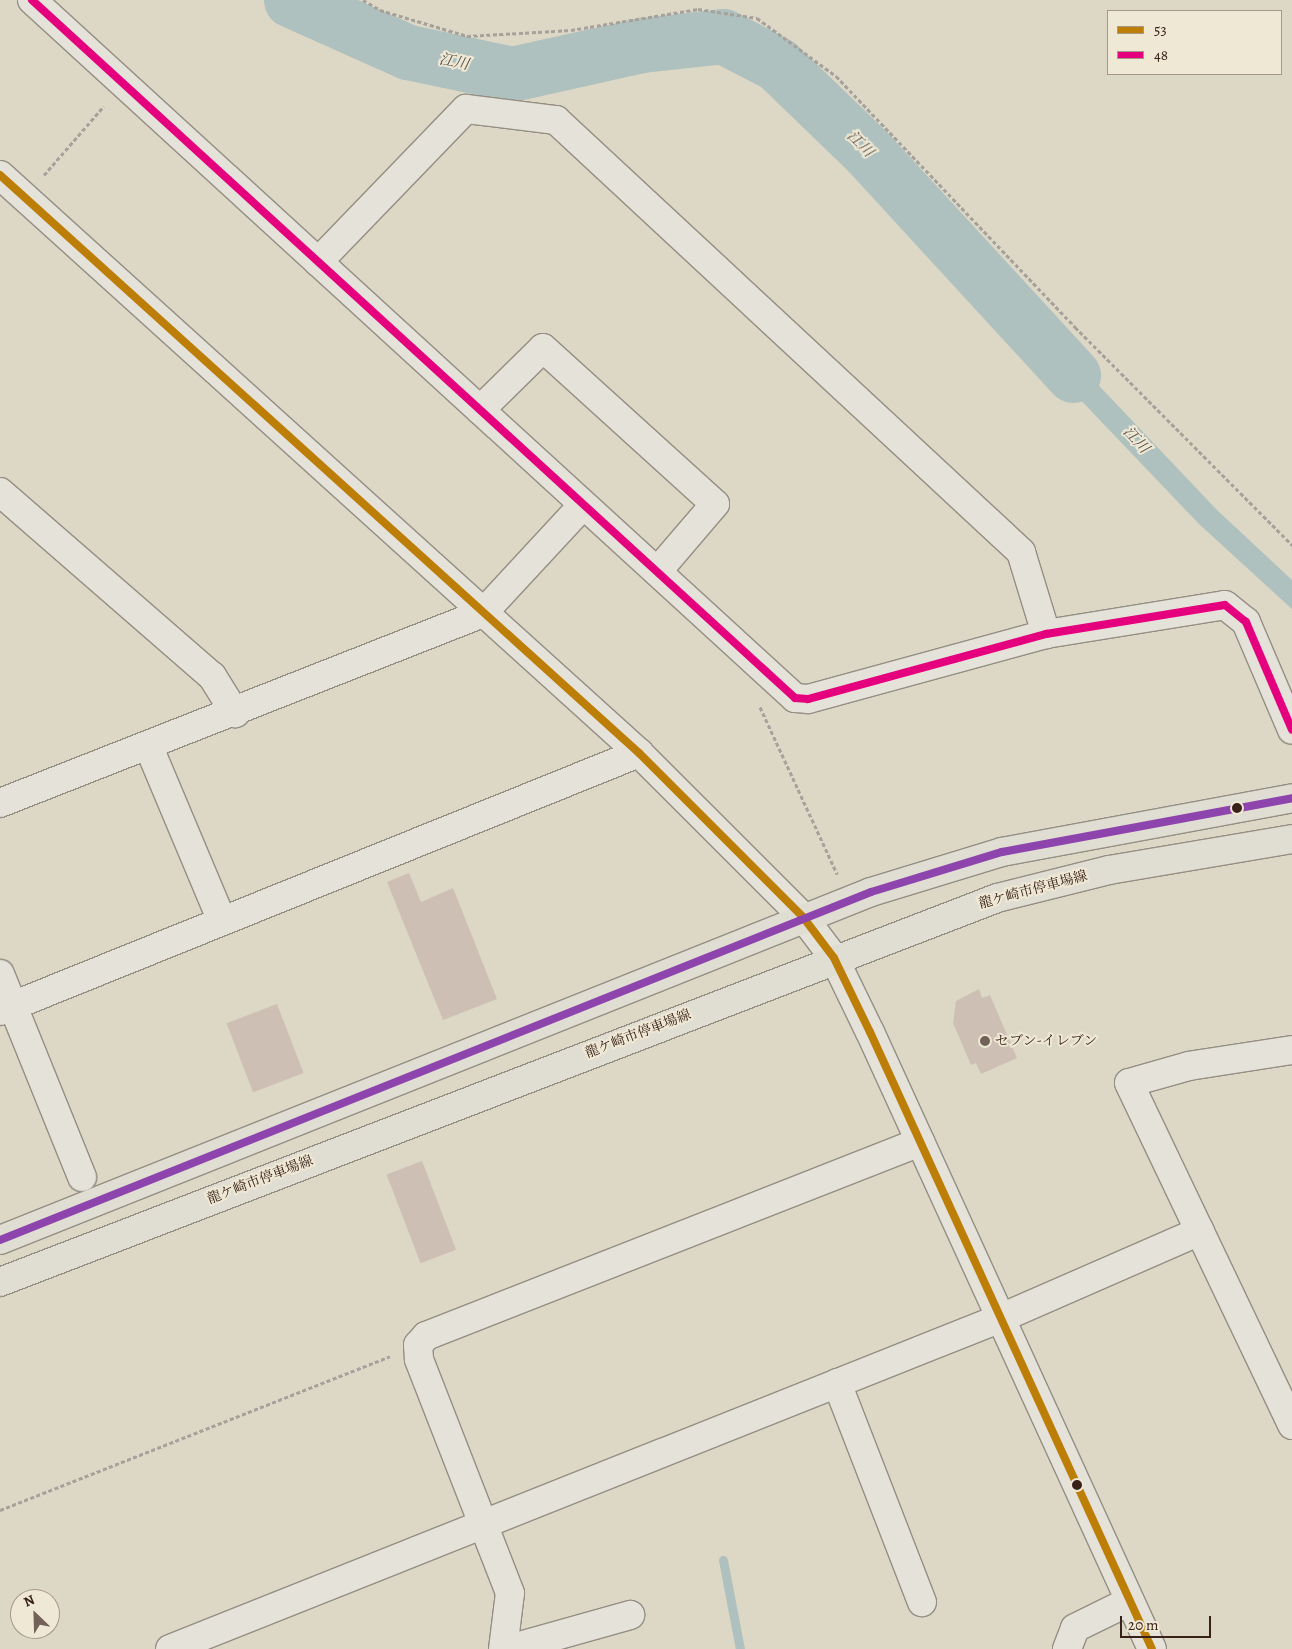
<!DOCTYPE html>
<html>
<head>
<meta charset="utf-8">
<style>
	body { margin:0 }
	#map { position:relative; width:1292px; height:1649px; overflow:hidden; background:#ddd7c6; font-family:Alegreya,"Noto Serif JP",serif }
	div>[style] { position:absolute }
	.water>* { inset:0; background:#afc1bf }
	.stream>* { height:9px; margin:-4.5px; padding:0 4.5px; transform-origin:4.5px; border-radius:4.5px; background:#afc1bf }
	.river>* { height:55px; margin:-27.5px; padding:0 27.5px; transform-origin:27.5px; border-radius:27.5px; background:#afc1bf }
	.building>* { inset:0; background:#cdbfb4; transform-origin:0 0 }
	.path>* { height:3px; margin-top:-1.5px; transform-origin:0; background:repeating-linear-gradient(90deg,#a6a19a 0 4px,transparent 0 6.5px) }
	.roads { filter:drop-shadow(1px 0 #948e83) drop-shadow(-1px 0 #948e83) drop-shadow(0 1px #948e83) drop-shadow(0 -1px #948e83) }
	.minor>* { height:28px; margin:-14px; padding:0 14px; transform-origin:14px; border-radius:14px; background:#e5e2da }
	.major>* { height:28px; margin:-14px; padding:0 14px; transform-origin:14px; border-radius:14px; background:#e0ddd3 }
	.bus-1>* { height:8px; margin:-4px; padding:0 4px; transform-origin:4px; border-radius:4px; background:#bd7e08 }
	.bus-2>* { height:8px; margin:-4px; padding:0 4px; transform-origin:4px; border-radius:4px; background:#e5007d }
	.bus-3>* { height:8px; margin:-4px; padding:0 4px; transform-origin:4px; border-radius:4px; background:#8e44ad }
	.dots>* { width:14px; height:14px; translate:-50% -50%; box-sizing:border-box; border:2px solid #efe8d4; border-radius:50% }
	span { translate:-50% -50%; white-space:nowrap; text-align:center; line-height:1.15; -webkit-text-stroke:4px #efe8d4; paint-order:stroke }
	.street-label { font-size:14px; color:#372119 }
	.poi-label { font-size:14px; color:#372119 }
	.left { translate:0 -50%; text-align:left }
	.water-label { font-size:15px; color:#554e4a; font-style:italic }
	.legend { position:absolute; left:1107px; top:10px; width:175px; height:65px; box-sizing:border-box; background:#efe8d4; border:1px solid #a59889; margin:0; padding:6px 9px; list-style:none; font-size:15px; color:#372119 }
	.legend li { display:flex; align-items:center; gap:10px; height:25px }
	.legend b { width:25px; border:1px solid #a59889 }
	.north { position:absolute; left:10px; top:1589px; width:50px; height:50px; box-sizing:border-box; background:#efe8d4; border:1px solid #a59889; border-radius:50%; rotate:336deg; font-size:14px; font-weight:700; line-height:20px; text-align:center; color:#372119 }
	.north::after { content:''; display:block; margin:auto; width:18px; height:22px; background:#716156; clip-path:polygon(50% 0,100% 100%,50% 72%,0 100%) }
	.scale { position:absolute; left:1120px; top:1616px; width:91px; height:22px; box-sizing:border-box; border:2px solid #372119; border-top:0; padding-left:6px; font-size:15px; line-height:18px; white-space:nowrap; color:#372119; -webkit-text-stroke:4px #efe8d4; paint-order:stroke }
</style>
</head>
<body>
<div id="map">
	<div class="water">
		<div style="clip-path:polygon(1030px 313px,1217px 510px,1292px 580px,1292px 609px,1199px 524px,1010px 326px)"></div>
	</div>
	<div class="stream">
		<div style="left:723px;top:1560px;width:91px;rotate:79.2deg"></div>
	</div>
	<div class="river">
		<div style="left:291px;top:0;width:128px;rotate:24deg"></div>
		<div style="left:408px;top:52px;width:106px;rotate:11.9deg"></div>
		<div style="left:512px;top:74px;width:133px;rotate:-12.6deg"></div>
		<div style="left:642px;top:45px;width:81px;rotate:-6.3deg"></div>
		<div style="left:723px;top:36px;width:61px;rotate:27.4deg"></div>
		<div style="left:777px;top:64px;width:127px;rotate:44deg"></div>
		<div style="left:868px;top:152px;width:303px;rotate:47.4deg"></div>
	</div>
	<div class="building">
		<div style="clip-path:polygon(409px 873px,421px 902px,453px 888px,497px 999px,443px 1020px,387px 882px)"></div>
		<div style="clip-path:polygon(979px 989px,982px 998px,990px 995px,1017px 1058px,981px 1074px,976px 1063px,971px 1065px,953px 1023px,956px 1001px)"></div>
		<div style="left:277px;top:1004px;width:74px;height:54px;rotate:69deg"></div>
		<div style="left:422px;top:1161px;width:95px;height:38px;rotate:69deg"></div>
	</div>
	<div class="path">
		<div style="left:363px;top:0;width:20px;rotate:30deg"></div>
		<div style="left:380px;top:10px;width:91px;rotate:16.6deg"></div>
		<div style="left:467px;top:36px;width:104px;rotate:-3.3deg"></div>
		<div style="left:571px;top:30px;width:129px;rotate:-9.4deg"></div>
		<div style="left:698px;top:9px;width:60px;rotate:8.7deg"></div>
		<div style="left:757px;top:18px;width:98px;rotate:36.3deg"></div>
		<div style="left:836px;top:76px;width:347px;rotate:46.4deg"></div>
		<div style="left:1075px;top:327px;width:308px;rotate:45.1deg"></div>
		<div style="left:44px;top:175px;width:91px;rotate:-49deg"></div>
		<div style="left:760px;top:707px;width:184px;rotate:65.2deg"></div>
		<div style="left:0;top:1510px;width:419px;rotate:-21.5deg"></div>
	</div>
	<div class="roads">
		<div class="minor">
			<div style="left:32px;top:0;width:1034px;rotate:42.45deg"></div>
			<div style="left:795px;top:698px;width:13px;rotate:4deg"></div>
			<div style="left:808px;top:699px;width:247px;rotate:-15.3deg"></div>
			<div style="left:1046px;top:634px;width:181px;rotate:-9.2deg"></div>
			<div style="left:1225px;top:605px;width:27px;rotate:39deg"></div>
			<div style="left:1246px;top:622px;width:117px;rotate:66.9deg"></div>
			<div style="left:0;top:175px;width:862px;rotate:42.13deg"></div>
			<div style="left:639px;top:753px;width:232px;rotate:45deg"></div>
			<div style="left:803px;top:917px;width:51px;rotate:52.9deg"></div>
			<div style="left:834px;top:958px;width:82px;rotate:64.1deg"></div>
			<div style="left:870px;top:1032px;width:678px;rotate:65.44deg"></div>
			<div style="left:318px;top:262px;width:213px;rotate:-46deg"></div>
			<div style="left:466px;top:109px;width:91px;rotate:7deg"></div>
			<div style="left:556px;top:120px;width:635px;rotate:42.89deg"></div>
			<div style="left:1021px;top:552px;width:86px;rotate:73deg"></div>
			<div style="left:480px;top:410px;width:88px;rotate:-44.5deg"></div>
			<div style="left:543px;top:348px;width:232px;rotate:42.2deg"></div>
			<div style="left:715px;top:504px;width:89px;rotate:130.5deg"></div>
			<div style="left:0;top:492px;width:281px;rotate:41deg"></div>
			<div style="left:212px;top:676px;width:44px;rotate:58.1deg"></div>
			<div style="left:148px;top:745px;width:191px;rotate:67.2deg"></div>
			<div style="left:0;top:803px;width:519px;rotate:-21.47deg"></div>
			<div style="left:483px;top:613px;width:147px;rotate:-47.2deg"></div>
			<div style="left:0;top:974px;width:219px;rotate:68deg"></div>
			<div style="left:0;top:1011px;width:689px;rotate:-21.99deg"></div>
			<div style="left:1292px;top:1050px;width:104px;rotate:171.2deg"></div>
			<div style="left:1189px;top:1066px;width:62px;rotate:164.2deg"></div>
			<div style="left:1129px;top:1083px;width:379px;rotate:64.5deg"></div>
			<div style="left:837px;top:1383px;width:235px;rotate:68.8deg"></div>
			<div style="left:170px;top:1649px;width:894px;rotate:-21.72deg"></div>
			<div style="left:1001px;top:1318px;width:217px;rotate:-23.6deg"></div>
			<div style="left:503px;top:1649px;width:56px;rotate:-82.9deg"></div>
			<div style="left:510px;top:1593px;width:251px;rotate:-111.3deg"></div>
			<div style="left:419px;top:1359px;width:14px;rotate:-94deg"></div>
			<div style="left:418px;top:1345px;width:12px;rotate:-48deg"></div>
			<div style="left:426px;top:1336px;width:531px;rotate:-21.44deg"></div>
			<div style="left:509px;top:1649px;width:126px;rotate:-15.7deg"></div>
			<div style="left:1067px;top:1649px;width:22px;rotate:-69deg"></div>
			<div style="left:1075px;top:1628px;width:61px;rotate:-26.1deg"></div>
		</div>
		<div class="major">
			<div style="left:0;top:1240px;width:938px;rotate:-21.78deg"></div>
			<div style="left:871px;top:892px;width:137px;rotate:-17deg"></div>
			<div style="left:1002px;top:852px;width:295px;rotate:-10.5deg"></div>
			<div style="left:0;top:1282px;width:1068px;rotate:-21.06deg"></div>
			<div style="left:997px;top:898px;width:115px;rotate:-14deg"></div>
			<div style="left:1109px;top:870px;width:186px;rotate:-9.6deg"></div>
		</div>
	</div>
	<div class="bus-1">
		<div style="left:0;top:175px;width:862px;rotate:42.13deg"></div>
		<div style="left:639px;top:753px;width:232px;rotate:45deg"></div>
		<div style="left:803px;top:917px;width:51px;rotate:52.9deg"></div>
		<div style="left:834px;top:958px;width:82px;rotate:64.1deg"></div>
		<div style="left:870px;top:1032px;width:678px;rotate:65.44deg"></div>
	</div>
	<div class="bus-2">
		<div style="left:32px;top:0;width:1034px;rotate:42.45deg"></div>
		<div style="left:795px;top:698px;width:13px;rotate:4deg"></div>
		<div style="left:808px;top:699px;width:247px;rotate:-15.3deg"></div>
		<div style="left:1046px;top:634px;width:181px;rotate:-9.2deg"></div>
		<div style="left:1225px;top:605px;width:27px;rotate:39deg"></div>
		<div style="left:1246px;top:622px;width:117px;rotate:66.9deg"></div>
	</div>
	<div class="bus-3">
		<div style="left:0;top:1240px;width:938px;rotate:-21.78deg"></div>
		<div style="left:871px;top:892px;width:137px;rotate:-17deg"></div>
		<div style="left:1002px;top:852px;width:295px;rotate:-10.5deg"></div>
	</div>
	<div class="dots">
		<div style="left:1237px;top:808px;background:#372119"></div>
		<div style="left:985px;top:1041px;background:#716156"></div>
		<div style="left:1077px;top:1485px;background:#372119"></div>
	</div>
	<div class="street-label">
		<span style="left:1033px;top:890px;rotate:-15deg">龍ケ崎市停車場線</span>
		<span style="left:638px;top:1034px;rotate:-21deg">龍ケ崎市停車場線</span>
		<span style="left:260px;top:1180px;rotate:-21deg">龍ケ崎市停車場線</span>
	</div>
	<div class="poi-label">
		<span class="left" style="left:995px;top:1041px">セブン-イレブン</span>
	</div>
	<div class="water-label">
		<span style="left:454px;top:62px;rotate:12deg">江川</span>
		<span style="left:860px;top:144px;rotate:45deg">江川</span>
		<span style="left:1136px;top:440px;rotate:47deg">江川</span>
	</div>
	<ul class="legend">
	<li><b style="height:6px;background:#bd7e08"></b>53</li>
	<li><b style="height:6px;background:#e5007d"></b>48</li>
	</ul>
	<div class="north">N</div>
	<div class="scale">20 m</div>
</div>
</body>
</html>
